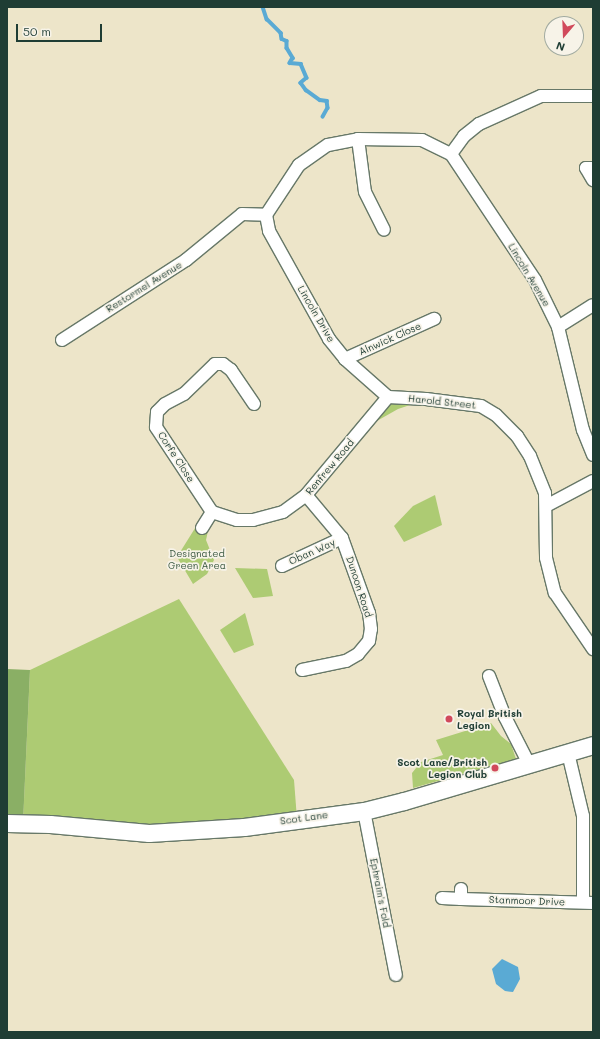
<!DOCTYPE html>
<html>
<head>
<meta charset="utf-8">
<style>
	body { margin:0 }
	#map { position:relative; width:600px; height:1039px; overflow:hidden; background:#ede5c9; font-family:Mali,sans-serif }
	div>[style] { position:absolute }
	.green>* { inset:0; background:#adcb73 }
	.forest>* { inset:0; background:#8aaf65 }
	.water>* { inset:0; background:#5aaad4 }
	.stream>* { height:3.5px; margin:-1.75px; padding:0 1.75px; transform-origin:1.75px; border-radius:1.75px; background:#5aaad4 }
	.roads { filter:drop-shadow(1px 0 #677868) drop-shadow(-1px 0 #677868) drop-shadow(0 1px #677868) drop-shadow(0 -1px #677868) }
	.street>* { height:12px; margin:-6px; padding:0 6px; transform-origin:6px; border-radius:6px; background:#fff }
	.secondary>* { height:17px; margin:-8.5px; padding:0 8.5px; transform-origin:8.5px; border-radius:8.5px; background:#fff }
	.dots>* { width:11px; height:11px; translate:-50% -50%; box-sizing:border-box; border:2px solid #f7f3e8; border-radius:50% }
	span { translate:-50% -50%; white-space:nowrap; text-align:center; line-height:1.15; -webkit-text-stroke:3.5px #f7f3e8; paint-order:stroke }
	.street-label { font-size:10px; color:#1f3d34 }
	.park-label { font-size:10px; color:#3b5941 }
	.poi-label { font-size:10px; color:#1f3d34; font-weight:700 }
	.left { translate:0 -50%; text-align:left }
	.right { translate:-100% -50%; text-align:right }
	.frame { position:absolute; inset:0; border:8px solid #1f3d34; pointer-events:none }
	.north { position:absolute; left:544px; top:16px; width:40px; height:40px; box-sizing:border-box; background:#f7f3e8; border:1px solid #a1aaa0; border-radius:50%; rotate:199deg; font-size:11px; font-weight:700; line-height:16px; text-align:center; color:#1f3d34 }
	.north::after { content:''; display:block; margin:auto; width:14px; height:18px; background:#d1495b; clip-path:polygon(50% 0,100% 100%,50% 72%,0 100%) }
	.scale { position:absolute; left:16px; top:24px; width:86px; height:18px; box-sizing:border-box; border:2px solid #1f3d34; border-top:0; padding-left:5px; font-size:12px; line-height:14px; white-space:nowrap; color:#1f3d34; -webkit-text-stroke:3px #f7f3e8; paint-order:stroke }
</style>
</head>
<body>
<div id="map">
	<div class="green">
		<div style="clip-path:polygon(394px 401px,413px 404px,398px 409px,368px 426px)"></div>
		<div style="clip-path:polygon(435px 495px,442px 525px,404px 542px,394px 526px,413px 506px)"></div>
		<div style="clip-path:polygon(197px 525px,208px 531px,206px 540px,214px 560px,207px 574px,193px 584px,177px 557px)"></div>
		<div style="clip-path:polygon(235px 568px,267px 569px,273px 596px,253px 598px)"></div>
		<div style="clip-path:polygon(179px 599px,294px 780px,297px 819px,143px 832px,23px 823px,30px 670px)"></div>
		<div style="clip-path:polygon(245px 613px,254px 645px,234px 653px,220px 630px)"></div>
		<div style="clip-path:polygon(491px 723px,501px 736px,511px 744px,516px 759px,413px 788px,412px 773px,421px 762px,443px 755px,436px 740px)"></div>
	</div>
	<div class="forest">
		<div style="clip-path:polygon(7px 669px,30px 670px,23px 823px,7px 823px)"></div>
	</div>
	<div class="water">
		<div style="clip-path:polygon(502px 959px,518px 967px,520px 979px,513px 992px,505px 991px,496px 984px,492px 969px)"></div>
	</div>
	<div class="stream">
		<div style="left:263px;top:7px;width:13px;rotate:72deg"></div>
		<div style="left:267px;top:19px;width:20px;rotate:45deg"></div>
		<div style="left:281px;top:33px;width:6px;rotate:81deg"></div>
		<div style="left:282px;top:39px;width:5px;rotate:22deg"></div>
		<div style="left:287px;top:41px;width:7px;rotate:90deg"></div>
		<div style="left:287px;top:48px;width:12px;rotate:59deg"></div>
		<div style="left:293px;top:58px;width:6px;rotate:121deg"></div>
		<div style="left:290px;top:63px;width:11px;rotate:5deg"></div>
		<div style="left:301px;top:64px;width:15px;rotate:67deg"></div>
		<div style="left:307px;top:78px;width:8px;rotate:140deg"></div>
		<div style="left:301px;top:83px;width:9px;rotate:54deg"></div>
		<div style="left:306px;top:90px;width:17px;rotate:36deg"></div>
		<div style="left:320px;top:100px;width:7px;rotate:8deg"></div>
		<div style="left:327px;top:101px;width:7px;rotate:82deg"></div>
		<div style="left:328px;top:108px;width:10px;rotate:119deg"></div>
	</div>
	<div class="roads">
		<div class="street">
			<div style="left:358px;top:139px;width:53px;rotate:82.5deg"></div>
			<div style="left:365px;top:192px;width:42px;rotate:63.4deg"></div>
			<div style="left:451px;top:154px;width:151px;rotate:56.3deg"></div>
			<div style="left:535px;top:280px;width:52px;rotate:63.9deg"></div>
			<div style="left:558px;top:327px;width:106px;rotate:76.4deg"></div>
			<div style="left:583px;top:430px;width:27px;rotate:68deg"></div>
			<div style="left:451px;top:154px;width:22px;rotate:-54deg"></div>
			<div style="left:464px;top:136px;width:19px;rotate:-39deg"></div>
			<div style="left:479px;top:124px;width:68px;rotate:-24.3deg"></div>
			<div style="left:541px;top:96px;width:52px"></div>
			<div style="left:593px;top:168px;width:7px;rotate:180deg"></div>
			<div style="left:586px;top:168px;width:14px;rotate:60deg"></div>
			<div style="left:266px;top:215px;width:16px;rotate:79deg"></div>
			<div style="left:269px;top:231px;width:124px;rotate:60.9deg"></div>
			<div style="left:329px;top:339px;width:26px;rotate:51deg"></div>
			<div style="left:345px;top:359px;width:57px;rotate:41.5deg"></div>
			<div style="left:266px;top:215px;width:60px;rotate:-56.6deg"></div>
			<div style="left:299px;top:165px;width:35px;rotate:-35deg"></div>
			<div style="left:328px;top:145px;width:31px;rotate:-11deg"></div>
			<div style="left:358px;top:139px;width:64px;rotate:0.9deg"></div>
			<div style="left:422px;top:140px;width:32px;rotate:26deg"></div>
			<div style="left:558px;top:327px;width:41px;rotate:-32.2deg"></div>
			<div style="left:62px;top:340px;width:148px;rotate:-32.8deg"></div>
			<div style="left:186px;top:260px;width:72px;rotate:-39.4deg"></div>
			<div style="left:242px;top:214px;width:24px;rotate:2deg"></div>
			<div style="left:345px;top:359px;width:98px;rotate:-24.2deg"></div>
			<div style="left:388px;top:397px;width:38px;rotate:3deg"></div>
			<div style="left:426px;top:399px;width:55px;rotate:7.3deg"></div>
			<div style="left:481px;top:406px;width:17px;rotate:31deg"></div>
			<div style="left:496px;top:415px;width:30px;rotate:45deg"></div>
			<div style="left:517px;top:436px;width:24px;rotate:57deg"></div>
			<div style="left:530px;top:456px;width:40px;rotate:68deg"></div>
			<div style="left:545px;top:493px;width:65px;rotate:89.1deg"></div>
			<div style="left:546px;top:558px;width:36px;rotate:76deg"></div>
			<div style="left:555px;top:593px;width:68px;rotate:55.8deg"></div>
			<div style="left:546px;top:506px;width:53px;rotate:-28deg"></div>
			<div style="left:212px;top:512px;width:102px;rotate:-123.4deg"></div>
			<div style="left:156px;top:427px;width:15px;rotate:-86deg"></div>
			<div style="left:157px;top:412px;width:11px;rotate:-45deg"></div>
			<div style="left:165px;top:404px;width:21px;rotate:-28deg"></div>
			<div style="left:184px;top:394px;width:43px;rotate:-44.1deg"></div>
			<div style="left:215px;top:364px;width:8px"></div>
			<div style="left:223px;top:364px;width:10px;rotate:37deg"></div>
			<div style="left:231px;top:370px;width:41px;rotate:55.9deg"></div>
			<div style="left:212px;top:512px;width:26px;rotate:18deg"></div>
			<div style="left:237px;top:520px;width:16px"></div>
			<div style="left:253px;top:520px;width:31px;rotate:-15deg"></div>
			<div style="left:283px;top:512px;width:29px;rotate:-36deg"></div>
			<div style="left:306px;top:495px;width:128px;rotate:-50.1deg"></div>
			<div style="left:202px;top:528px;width:19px;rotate:-58deg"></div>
			<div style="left:282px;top:566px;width:66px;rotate:-25deg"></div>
			<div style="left:302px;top:670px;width:45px;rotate:-11.6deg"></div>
			<div style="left:346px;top:661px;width:14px;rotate:-30deg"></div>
			<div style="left:358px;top:654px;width:17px;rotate:-50deg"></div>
			<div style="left:369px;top:641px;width:12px;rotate:-81deg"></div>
			<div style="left:371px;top:629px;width:16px;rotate:-97deg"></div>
			<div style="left:369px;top:613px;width:80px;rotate:-109.8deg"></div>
			<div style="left:342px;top:538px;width:56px;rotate:-129.9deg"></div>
			<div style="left:489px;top:676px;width:44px;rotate:68.7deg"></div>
			<div style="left:505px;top:717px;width:53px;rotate:62.9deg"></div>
			<div style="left:568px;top:753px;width:65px;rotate:76.6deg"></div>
			<div style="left:583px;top:816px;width:86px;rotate:90deg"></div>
			<div style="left:364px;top:811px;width:167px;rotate:79deg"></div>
			<div style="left:442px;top:898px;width:19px;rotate:3deg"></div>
			<div style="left:461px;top:899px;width:10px;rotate:-90deg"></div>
			<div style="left:461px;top:899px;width:132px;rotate:1.7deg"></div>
		</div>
		<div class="secondary">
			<div style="left:7px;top:823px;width:43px;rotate:1.3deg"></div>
			<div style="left:50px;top:824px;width:99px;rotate:5.2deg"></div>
			<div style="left:149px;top:833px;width:95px;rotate:-3.6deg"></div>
			<div style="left:244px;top:827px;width:121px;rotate:-7.6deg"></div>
			<div style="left:364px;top:811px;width:41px;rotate:-14deg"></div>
			<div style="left:404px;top:801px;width:197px;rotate:-16.5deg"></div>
		</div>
	</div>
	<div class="dots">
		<div style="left:449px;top:719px;background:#d1495b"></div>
		<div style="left:495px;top:768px;background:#d1495b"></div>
	</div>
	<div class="street-label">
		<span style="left:529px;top:275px;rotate:59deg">Lincoln Avenue</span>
		<span style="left:144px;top:287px;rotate:-32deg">Restormel Avenue</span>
		<span style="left:316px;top:314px;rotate:60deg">Lincoln Drive</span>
		<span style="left:390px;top:339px;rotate:-24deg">Alnwick Close</span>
		<span style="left:442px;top:402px;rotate:6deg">Harold Street</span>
		<span style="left:176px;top:457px;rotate:57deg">Corfe Close</span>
		<span style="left:330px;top:467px;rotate:-50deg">Renfrew Road</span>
		<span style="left:312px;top:552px;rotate:-24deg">Oban Way</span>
		<span style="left:359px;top:587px;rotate:72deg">Dunoon Road</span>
		<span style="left:304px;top:818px;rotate:-8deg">Scot Lane</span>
		<span style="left:380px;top:893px;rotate:79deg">Ephraim's Fold</span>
		<span style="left:527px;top:901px;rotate:2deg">Stanmoor Drive</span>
	</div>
	<div class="park-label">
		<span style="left:197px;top:559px">Designated<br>Green Area</span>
	</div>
	<div class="poi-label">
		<span class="left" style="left:457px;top:719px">Royal British<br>Legion</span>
		<span class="right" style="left:487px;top:768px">Scot Lane/British<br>Legion Club</span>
	</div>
	<div class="frame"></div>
	<div class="north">N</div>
	<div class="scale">50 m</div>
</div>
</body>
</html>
